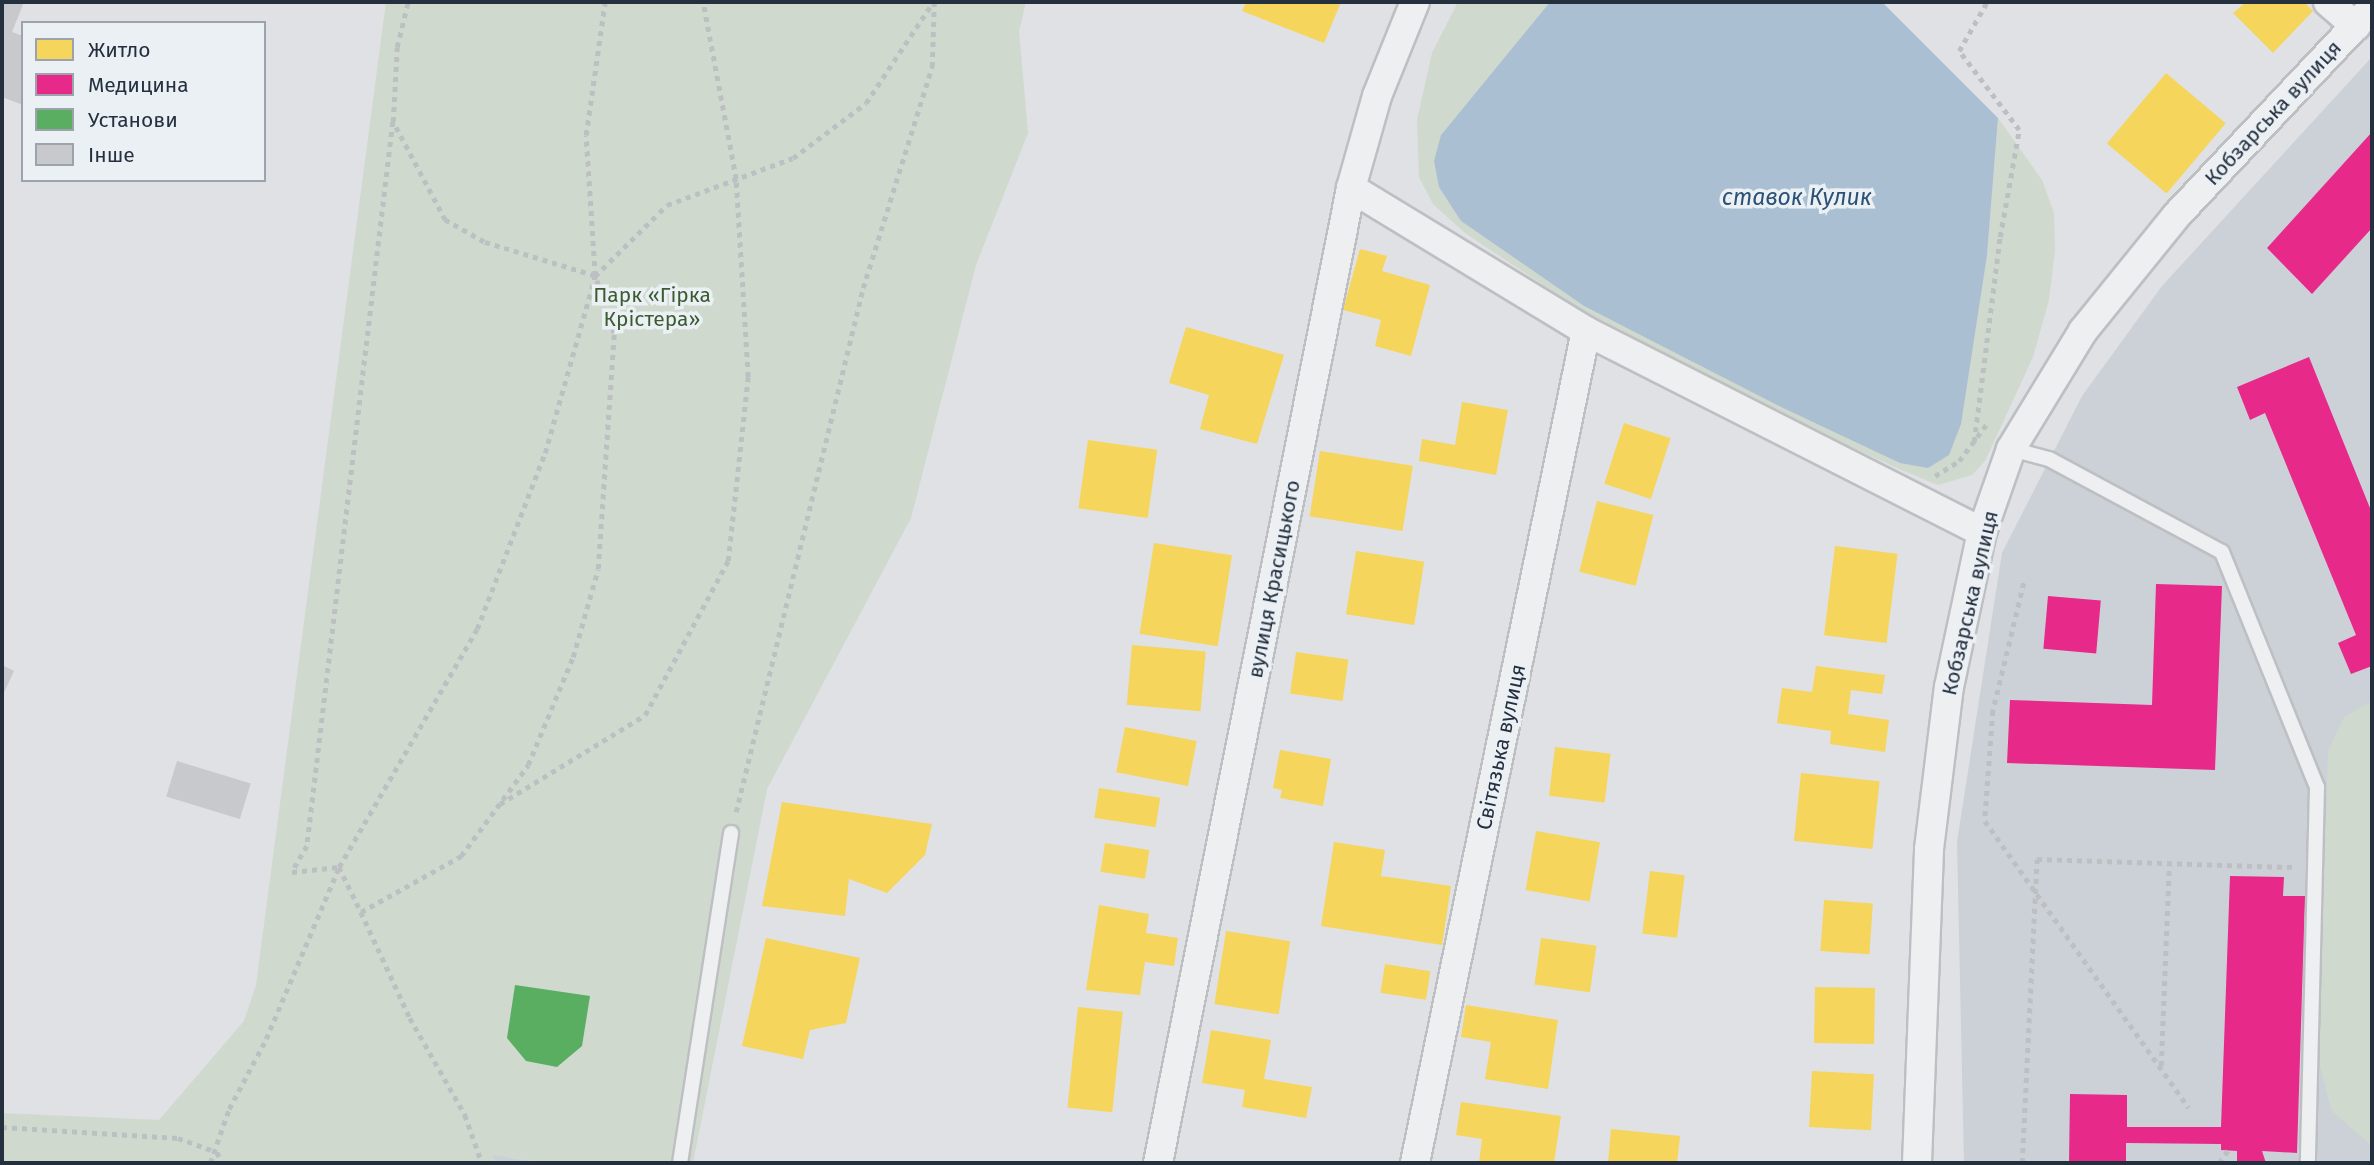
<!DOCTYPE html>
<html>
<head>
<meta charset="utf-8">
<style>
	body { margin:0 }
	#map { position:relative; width:2374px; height:1165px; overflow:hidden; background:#dfe1e4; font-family:"Fira Sans",sans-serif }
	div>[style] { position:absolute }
	.built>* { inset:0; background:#ccd1d8 }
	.green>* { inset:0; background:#d0d9ce }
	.water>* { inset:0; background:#aabfd2 }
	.homes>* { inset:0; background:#f6d55c; transform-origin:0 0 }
	.health>* { inset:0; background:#e7298a; transform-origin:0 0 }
	.public>* { inset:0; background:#5aae61 }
	.building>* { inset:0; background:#c7c9cc; transform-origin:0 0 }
	.path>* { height:4.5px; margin-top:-2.25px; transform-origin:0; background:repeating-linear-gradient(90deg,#bdc0c3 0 5px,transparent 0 10px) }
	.roads { filter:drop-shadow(2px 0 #bdbfc2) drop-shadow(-2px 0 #bdbfc2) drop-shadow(0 2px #bdbfc2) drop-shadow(0 -2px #bdbfc2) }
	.service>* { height:14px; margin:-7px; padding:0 7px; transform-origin:7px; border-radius:7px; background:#eeeff1 }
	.minor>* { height:28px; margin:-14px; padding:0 14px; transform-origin:14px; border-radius:14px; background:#eeeff1 }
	span { translate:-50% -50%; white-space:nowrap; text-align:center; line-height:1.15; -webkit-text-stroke:7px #ebf0f5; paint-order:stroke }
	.street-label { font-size:21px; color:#25303f }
	.park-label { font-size:21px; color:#3b5b31 }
	.water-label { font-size:23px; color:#2c5175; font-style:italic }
	.frame { position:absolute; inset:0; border:4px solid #25303f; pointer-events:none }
	.legend { position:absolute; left:21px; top:21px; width:245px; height:161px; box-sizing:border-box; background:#ebf0f5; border:2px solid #9ca3ac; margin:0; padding:9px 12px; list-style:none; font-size:21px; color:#25303f }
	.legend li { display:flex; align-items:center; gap:14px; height:35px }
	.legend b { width:35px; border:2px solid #9ca3ac }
</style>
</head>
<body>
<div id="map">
	<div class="built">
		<div style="clip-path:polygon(2372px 57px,2372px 1163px,1964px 1163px,1957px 842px,2002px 553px,2082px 396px,2162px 286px)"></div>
		<div style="clip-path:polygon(491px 1154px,543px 1163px,495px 1163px)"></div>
	</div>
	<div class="green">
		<div style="clip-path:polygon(386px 2px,1026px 2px,1019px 31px,1028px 133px,976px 265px,911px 518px,767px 789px,693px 1163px,543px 1163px,492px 1154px,495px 1163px,2px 1163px,2px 1113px,159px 1120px,244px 1021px,256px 985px)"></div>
		<div style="clip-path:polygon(1458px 2px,1550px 2px,1441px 135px,1461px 221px,1584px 306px,1900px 463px,1987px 255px,1998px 118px,2042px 180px,2054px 213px,2055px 251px,2049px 300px,2033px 357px,1985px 461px,1972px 475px,1938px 485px,1899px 469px,1777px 413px,1582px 311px,1465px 233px,1433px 204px,1419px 177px,1417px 120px,1432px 53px)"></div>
		<div style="clip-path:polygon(2372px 701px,2372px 1146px,2331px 1110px,2319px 1060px,2328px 751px,2344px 717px)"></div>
	</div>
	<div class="water">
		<div style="clip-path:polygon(1550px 2px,1882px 2px,1998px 118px,1987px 255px,1961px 424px,1949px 455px,1928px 468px,1900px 463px,1779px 406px,1584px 306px,1461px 221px,1439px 187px,1434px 161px,1441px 135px)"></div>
	</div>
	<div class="homes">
		<div style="clip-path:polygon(1246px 2px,1341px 2px,1324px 43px,1242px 11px)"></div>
		<div style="clip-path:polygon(2246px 2px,2304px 2px,2313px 11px,2273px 53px,2233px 13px)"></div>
		<div style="left:2166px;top:73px;width:78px;height:92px;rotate:40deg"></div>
		<div style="clip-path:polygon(1360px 249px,1387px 256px,1382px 271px,1430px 285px,1411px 356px,1375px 346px,1381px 320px,1343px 310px)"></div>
		<div style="clip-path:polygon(1186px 327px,1284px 355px,1257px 444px,1200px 429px,1209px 395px,1169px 383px)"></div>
		<div style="clip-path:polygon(1462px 402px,1508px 410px,1496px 475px,1419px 461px,1422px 439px,1455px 445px)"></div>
		<div style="left:1624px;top:423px;width:49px;height:64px;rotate:18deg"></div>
		<div style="left:1088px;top:440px;width:70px;height:69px;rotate:8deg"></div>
		<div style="left:1320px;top:451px;width:94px;height:66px;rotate:9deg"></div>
		<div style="left:1597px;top:501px;width:58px;height:73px;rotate:14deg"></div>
		<div style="left:1154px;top:543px;width:79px;height:92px;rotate:9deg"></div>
		<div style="left:1835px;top:546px;width:63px;height:90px;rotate:7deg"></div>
		<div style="left:1356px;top:551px;width:69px;height:64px;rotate:9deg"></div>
		<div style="left:1132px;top:645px;width:74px;height:60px;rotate:5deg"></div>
		<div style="left:1296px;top:652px;width:53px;height:42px;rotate:8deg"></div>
		<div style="clip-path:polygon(1816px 666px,1885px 675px,1882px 694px,1851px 690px,1848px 714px,1889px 720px,1885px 752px,1830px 744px,1831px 731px,1777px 723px,1782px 688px,1812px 692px)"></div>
		<div style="left:1125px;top:727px;width:73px;height:46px;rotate:11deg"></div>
		<div style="left:1555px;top:747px;width:56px;height:49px;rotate:7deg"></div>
		<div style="clip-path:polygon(1280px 750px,1331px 759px,1323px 806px,1280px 798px,1282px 790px,1273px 788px)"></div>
		<div style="left:1801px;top:773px;width:79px;height:68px;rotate:6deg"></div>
		<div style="left:1099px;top:788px;width:62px;height:30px;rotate:9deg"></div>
		<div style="clip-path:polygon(782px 802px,932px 824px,925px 855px,887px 893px,849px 879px,845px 916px,762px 906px)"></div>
		<div style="left:1536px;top:831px;width:65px;height:60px;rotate:10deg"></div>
		<div style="clip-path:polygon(1334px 842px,1385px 850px,1381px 876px,1451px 886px,1442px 945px,1321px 926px)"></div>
		<div style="left:1105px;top:843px;width:45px;height:29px;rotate:9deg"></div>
		<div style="left:1650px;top:871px;width:35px;height:63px;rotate:7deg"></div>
		<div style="left:1824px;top:900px;width:49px;height:51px;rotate:4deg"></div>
		<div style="clip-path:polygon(1099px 905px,1149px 914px,1146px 933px,1178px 938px,1174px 966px,1145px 962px,1140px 995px,1086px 990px)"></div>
		<div style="left:1226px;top:931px;width:65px;height:74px;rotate:9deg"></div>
		<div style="clip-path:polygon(766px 938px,860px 958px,846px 1023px,810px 1030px,803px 1059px,742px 1046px)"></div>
		<div style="left:1541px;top:938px;width:56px;height:47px;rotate:8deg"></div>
		<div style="left:1385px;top:964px;width:46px;height:29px;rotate:9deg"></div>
		<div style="left:1815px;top:987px;width:60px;height:56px;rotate:1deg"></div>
		<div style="clip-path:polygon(1466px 1005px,1558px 1020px,1548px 1089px,1485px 1079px,1491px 1042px,1461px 1037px)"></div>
		<div style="left:1078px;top:1007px;width:45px;height:101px;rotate:6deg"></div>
		<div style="clip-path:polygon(1211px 1030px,1271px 1040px,1264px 1079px,1312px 1087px,1306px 1118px,1242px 1107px,1245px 1090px,1202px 1083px)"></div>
		<div style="left:1812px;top:1071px;width:62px;height:56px;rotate:3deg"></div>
		<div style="clip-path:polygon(1461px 1102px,1561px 1116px,1554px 1163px,1479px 1163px,1482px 1139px,1456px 1135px)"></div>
		<div style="clip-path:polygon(1611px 1129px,1680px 1136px,1677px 1163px,1608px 1163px)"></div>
	</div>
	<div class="health">
		<div style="clip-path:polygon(2372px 132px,2372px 228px,2312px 294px,2267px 248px)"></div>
		<div style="clip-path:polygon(2309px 357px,2372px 513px,2372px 666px,2351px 674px,2338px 643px,2356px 635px,2265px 413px,2250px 420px,2237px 387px)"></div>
		<div style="clip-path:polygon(2156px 584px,2222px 586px,2215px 770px,2007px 763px,2010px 700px,2152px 705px)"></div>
		<div style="left:2048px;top:596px;width:53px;height:53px;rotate:5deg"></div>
		<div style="clip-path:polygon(2230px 876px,2284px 877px,2283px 896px,2305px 896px,2297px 1153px,2262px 1151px,2266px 1163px,2237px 1163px,2237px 1151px,2221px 1150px,2221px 1144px,2126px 1143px,2126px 1163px,2069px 1163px,2070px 1094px,2127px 1095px,2127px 1127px,2221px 1127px)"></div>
	</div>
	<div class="public">
		<div style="clip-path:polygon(515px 985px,590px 996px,582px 1046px,557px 1067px,526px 1061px,507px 1038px)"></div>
	</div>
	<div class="building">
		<div style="clip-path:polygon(2px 2px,24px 2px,12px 32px,23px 36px,23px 105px,2px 97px)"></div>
		<div style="clip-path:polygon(2px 665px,14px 671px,2px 697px)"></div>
		<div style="left:177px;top:761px;width:77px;height:37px;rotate:17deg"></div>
	</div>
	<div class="path">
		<div style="left:393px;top:122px;width:729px;rotate:96.77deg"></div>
		<div style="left:307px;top:846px;width:30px;rotate:120deg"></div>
		<div style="left:292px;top:872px;width:47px;rotate:-6.1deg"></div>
		<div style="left:339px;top:867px;width:275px;rotate:-59.9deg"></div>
		<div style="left:477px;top:629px;width:189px;rotate:-68.9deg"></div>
		<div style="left:545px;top:453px;width:184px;rotate:-74.2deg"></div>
		<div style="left:595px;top:276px;width:101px;rotate:-44.6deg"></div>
		<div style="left:667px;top:205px;width:134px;rotate:-20.5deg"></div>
		<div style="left:793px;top:158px;width:91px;rotate:-37deg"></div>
		<div style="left:866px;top:103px;width:121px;rotate:-56.4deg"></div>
		<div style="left:595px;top:276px;width:141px;rotate:-93.7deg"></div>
		<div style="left:586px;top:135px;width:134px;rotate:-81.9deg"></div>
		<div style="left:1974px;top:442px;width:207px;rotate:-82.8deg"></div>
		<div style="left:2000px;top:237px;width:109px;rotate:-79.9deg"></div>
		<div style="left:2019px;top:130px;width:99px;rotate:-127.2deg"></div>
		<div style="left:1959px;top:51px;width:56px;rotate:-60.3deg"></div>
		<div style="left:1935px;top:476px;width:28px;rotate:-32deg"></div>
		<div style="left:1959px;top:461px;width:50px;rotate:-53.1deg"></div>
		<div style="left:2024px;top:583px;width:132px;rotate:103.6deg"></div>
		<div style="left:1993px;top:711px;width:110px;rotate:94.2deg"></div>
		<div style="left:1985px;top:821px;width:352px;rotate:54.6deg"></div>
		<div style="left:500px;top:804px;width:170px;rotate:-31.5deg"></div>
		<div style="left:645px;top:715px;width:175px;rotate:-61.7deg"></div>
		<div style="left:728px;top:561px;width:185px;rotate:-83.8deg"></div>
		<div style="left:748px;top:377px;width:198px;rotate:-93.5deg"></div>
		<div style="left:736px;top:179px;width:180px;rotate:-100.6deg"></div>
		<div style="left:736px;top:812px;width:539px;rotate:-76.38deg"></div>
		<div style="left:863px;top:288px;width:232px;rotate:-72.7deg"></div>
		<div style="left:932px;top:67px;width:65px;rotate:-88.2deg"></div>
		<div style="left:361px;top:912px;width:117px;rotate:65.2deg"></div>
		<div style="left:410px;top:1018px;width:112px;rotate:60.4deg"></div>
		<div style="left:465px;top:1115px;width:51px;rotate:70.5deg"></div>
		<div style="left:2161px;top:1066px;width:203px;rotate:-87.7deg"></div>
		<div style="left:2px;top:1127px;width:176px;rotate:3.6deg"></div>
		<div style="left:178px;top:1138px;width:41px;rotate:19.7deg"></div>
		<div style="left:217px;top:1152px;width:12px;rotate:66deg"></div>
		<div style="left:210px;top:1163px;width:57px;rotate:-70.6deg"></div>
		<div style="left:229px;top:1109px;width:79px;rotate:-62.1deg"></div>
		<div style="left:266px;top:1039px;width:187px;rotate:-67deg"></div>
		<div style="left:339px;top:867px;width:50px;rotate:63.9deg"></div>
		<div style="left:361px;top:912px;width:115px;rotate:-29.2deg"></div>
		<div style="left:461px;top:856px;width:113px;rotate:-53.6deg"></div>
		<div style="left:528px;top:765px;width:117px;rotate:-67.4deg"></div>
		<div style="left:573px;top:657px;width:91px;rotate:-74.1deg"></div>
		<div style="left:598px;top:569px;width:237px;rotate:-86.1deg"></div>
		<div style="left:614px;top:333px;width:60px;rotate:-108.4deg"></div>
		<div style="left:595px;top:276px;width:116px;rotate:-163deg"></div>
		<div style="left:484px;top:242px;width:45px;rotate:-150.6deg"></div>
		<div style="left:445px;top:220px;width:111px;rotate:-118deg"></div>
		<div style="left:393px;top:122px;width:75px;rotate:-86.9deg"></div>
		<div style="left:397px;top:47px;width:46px;rotate:-76.3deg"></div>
		<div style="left:2022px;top:1163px;width:304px;rotate:-87.2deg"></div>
		<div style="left:2037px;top:859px;width:258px;rotate:1.8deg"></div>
		<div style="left:2219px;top:1163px;width:16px;rotate:-55deg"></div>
	</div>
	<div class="roads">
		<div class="service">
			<div style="left:2011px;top:449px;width:39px;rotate:15deg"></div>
			<div style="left:2049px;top:459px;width:196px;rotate:28.3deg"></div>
			<div style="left:2222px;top:552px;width:253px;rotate:68deg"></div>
			<div style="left:2317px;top:787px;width:376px;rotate:91.4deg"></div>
			<div style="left:680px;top:1163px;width:334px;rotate:-81.2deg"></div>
		</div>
		<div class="minor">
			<div style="left:2328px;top:2px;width:37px;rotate:41deg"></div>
			<div style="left:1351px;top:188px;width:275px;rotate:31.3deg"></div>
			<div style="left:1586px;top:331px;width:444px;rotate:26.9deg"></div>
			<div style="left:1158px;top:1163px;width:994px;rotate:-78.8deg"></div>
			<div style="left:1351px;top:188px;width:96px;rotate:-74.2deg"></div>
			<div style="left:1377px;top:96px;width:101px;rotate:-68deg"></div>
			<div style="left:1415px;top:1163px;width:849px;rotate:-78.39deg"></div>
			<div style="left:1917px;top:1163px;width:314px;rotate:-87.8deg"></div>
			<div style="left:1929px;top:849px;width:163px;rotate:-83deg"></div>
			<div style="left:1949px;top:687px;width:158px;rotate:-78deg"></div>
			<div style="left:1982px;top:532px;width:88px;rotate:-70.7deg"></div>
			<div style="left:2011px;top:449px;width:138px;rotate:-58.6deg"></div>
			<div style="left:2083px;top:331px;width:148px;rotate:-51deg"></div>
			<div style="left:2176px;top:216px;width:286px;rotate:-46.7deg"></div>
		</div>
	</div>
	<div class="street-label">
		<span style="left:2273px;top:113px;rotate:-47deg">Кобзарська вулиця</span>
		<span style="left:1274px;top:579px;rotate:-79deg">вулиця Красицького</span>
		<span style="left:1970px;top:603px;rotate:-77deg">Кобзарська вулиця</span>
		<span style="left:1501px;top:747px;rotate:-78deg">Світязька вулиця</span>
	</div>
	<div class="park-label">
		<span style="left:652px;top:307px">Парк «Гірка<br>Крістера»</span>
	</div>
	<div class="water-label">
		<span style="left:1797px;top:197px">ставок Кулик</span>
	</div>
	<div class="frame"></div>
	<ul class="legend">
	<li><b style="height:19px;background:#f6d55c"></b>Житло</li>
	<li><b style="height:19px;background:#e7298a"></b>Медицина</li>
	<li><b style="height:19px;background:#5aae61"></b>Установи</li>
	<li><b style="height:19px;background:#c7c9cc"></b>Інше</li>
	</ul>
</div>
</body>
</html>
